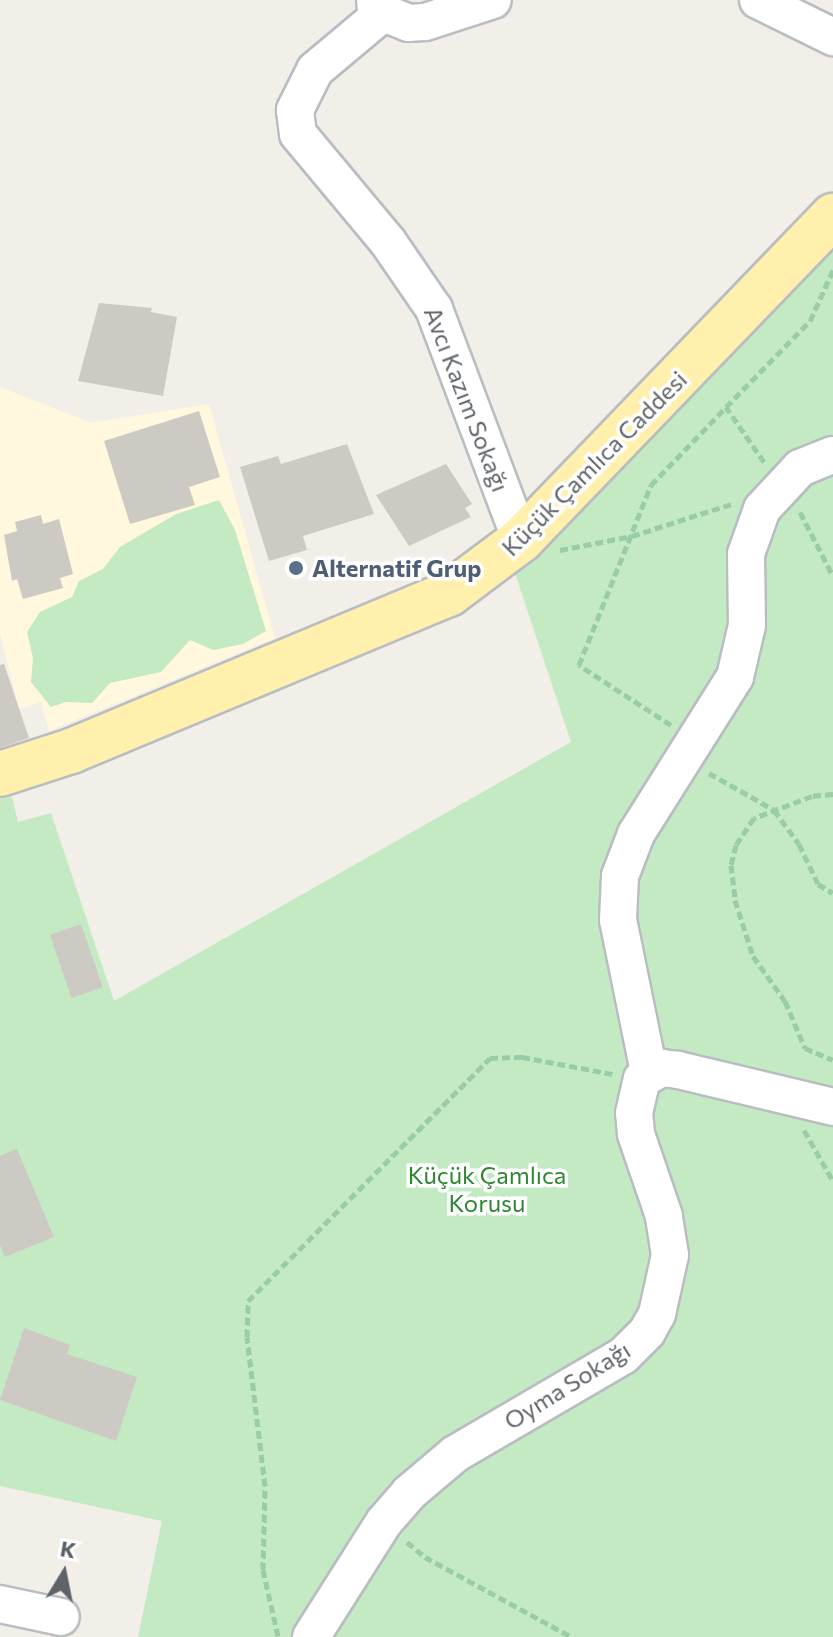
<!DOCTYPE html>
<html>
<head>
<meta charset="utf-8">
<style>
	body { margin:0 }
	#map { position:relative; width:833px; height:1637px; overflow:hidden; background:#f1efe7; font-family:Commissioner,sans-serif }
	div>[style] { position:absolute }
	.commercial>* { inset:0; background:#fff7de }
	.green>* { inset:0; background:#c3eac2 }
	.building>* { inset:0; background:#cdcac4; transform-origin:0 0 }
	.path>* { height:5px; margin-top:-2.5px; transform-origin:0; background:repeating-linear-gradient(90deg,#9acca8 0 8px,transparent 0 12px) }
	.roads { filter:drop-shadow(2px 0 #b9bdc1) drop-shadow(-2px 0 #b9bdc1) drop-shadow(0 2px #b9bdc1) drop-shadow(0 -2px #b9bdc1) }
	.minor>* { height:36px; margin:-18px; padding:0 18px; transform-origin:18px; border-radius:18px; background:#fff }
	.major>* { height:44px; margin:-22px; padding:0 22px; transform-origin:22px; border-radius:22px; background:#fff0ae }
	.dots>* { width:22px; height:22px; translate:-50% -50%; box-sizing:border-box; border:4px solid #fff; border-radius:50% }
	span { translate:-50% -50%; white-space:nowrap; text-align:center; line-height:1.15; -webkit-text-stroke:7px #fff; paint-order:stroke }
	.street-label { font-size:24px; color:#5e6368 }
	.service-label { font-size:24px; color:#4e5e75; font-weight:700 }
	.left { translate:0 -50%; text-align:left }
	.park-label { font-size:24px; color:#2e8730 }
	.north { position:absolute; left:24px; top:1533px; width:80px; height:80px; -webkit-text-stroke:6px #fff; paint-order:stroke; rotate:10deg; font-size:22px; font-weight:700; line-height:32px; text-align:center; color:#5e6368 }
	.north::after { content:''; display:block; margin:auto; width:28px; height:36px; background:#5e6368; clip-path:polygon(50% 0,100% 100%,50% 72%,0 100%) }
</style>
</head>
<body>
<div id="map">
	<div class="commercial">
		<div style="clip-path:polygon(0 387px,91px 423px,209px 404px,275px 638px,49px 731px,41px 702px,19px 709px,0 633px)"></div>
	</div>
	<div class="green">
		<div style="clip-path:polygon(833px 235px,833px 1637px,138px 1637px,162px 1521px,0 1486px,0 799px,12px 797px,18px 822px,51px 813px,114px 1001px,571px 742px,513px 567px,688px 398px)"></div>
		<div style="clip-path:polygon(219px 500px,235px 530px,266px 631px,243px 644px,213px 650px,190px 640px,161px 672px,110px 683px,92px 703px,66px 702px,51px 707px,31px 682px,33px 658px,27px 632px,40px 612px,72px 597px,79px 581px,103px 569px,120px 547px,176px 514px)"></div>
	</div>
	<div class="building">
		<div style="clip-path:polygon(99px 303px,152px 308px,151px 312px,177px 317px,163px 396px,78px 381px)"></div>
		<div style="clip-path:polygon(199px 411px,220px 477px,189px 487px,195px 505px,130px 524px,104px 441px)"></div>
		<div style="clip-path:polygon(347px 444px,374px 514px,303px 536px,307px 550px,269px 561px,240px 467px,278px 456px,281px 464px)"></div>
		<div style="clip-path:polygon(446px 464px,472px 504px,465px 508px,471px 517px,409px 546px,376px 495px)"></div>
		<div style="clip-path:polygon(41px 515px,43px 524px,59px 519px,73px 574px,60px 578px,63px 588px,23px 599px,17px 579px,12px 581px,4px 535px,17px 531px,15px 522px)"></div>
		<div style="clip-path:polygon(4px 664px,29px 738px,0 748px,0 665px)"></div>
		<div style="left:81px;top:924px;width:67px;height:33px;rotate:71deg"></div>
		<div style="clip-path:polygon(17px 1149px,54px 1237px,5px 1257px,0 1245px,0 1156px)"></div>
		<div style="clip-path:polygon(24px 1328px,70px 1345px,67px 1354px,137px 1377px,116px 1441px,0 1400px)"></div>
	</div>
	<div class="path">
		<div style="left:764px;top:462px;width:67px;rotate:-124.6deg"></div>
		<div style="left:726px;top:407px;width:120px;rotate:-45.7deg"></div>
		<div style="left:810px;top:321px;width:56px;rotate:-65.7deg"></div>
		<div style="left:800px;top:512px;width:72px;rotate:62.7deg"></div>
		<div style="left:560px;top:550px;width:73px;rotate:-11deg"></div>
		<div style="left:632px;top:536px;width:104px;rotate:-17.9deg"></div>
		<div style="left:671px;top:725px;width:110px;rotate:-146.9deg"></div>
		<div style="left:579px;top:665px;width:194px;rotate:-68.2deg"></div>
		<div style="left:651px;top:485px;width:108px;rotate:-46.1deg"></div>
		<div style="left:709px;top:773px;width:75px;rotate:29.6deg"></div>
		<div style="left:774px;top:810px;width:42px;rotate:53.7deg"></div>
		<div style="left:799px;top:844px;width:44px;rotate:64.6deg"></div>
		<div style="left:818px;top:884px;width:17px;rotate:31deg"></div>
		<div style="left:833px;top:794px;width:21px;rotate:175deg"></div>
		<div style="left:812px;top:796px;width:62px;rotate:159.2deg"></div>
		<div style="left:754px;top:818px;width:32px;rotate:124deg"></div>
		<div style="left:736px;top:845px;width:21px;rotate:104deg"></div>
		<div style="left:731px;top:865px;width:35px;rotate:83deg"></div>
		<div style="left:735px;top:900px;width:59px;rotate:72.2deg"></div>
		<div style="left:753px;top:956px;width:55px;rotate:54.6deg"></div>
		<div style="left:785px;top:1001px;width:51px;rotate:66.9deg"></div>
		<div style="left:805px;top:1048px;width:30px;rotate:23deg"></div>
		<div style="left:804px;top:1130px;width:59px;rotate:60.4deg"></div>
		<div style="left:407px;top:1542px;width:23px;rotate:40deg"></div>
		<div style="left:425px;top:1557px;width:167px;rotate:28.6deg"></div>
		<div style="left:278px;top:1636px;width:68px;rotate:-102.8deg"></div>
		<div style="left:263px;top:1570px;width:84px;rotate:-88.6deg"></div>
		<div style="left:265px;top:1486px;width:150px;rotate:-96.9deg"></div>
		<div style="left:247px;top:1337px;width:36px;rotate:-88deg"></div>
		<div style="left:248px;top:1301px;width:343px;rotate:-45.1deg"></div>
		<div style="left:490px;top:1058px;width:32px;rotate:-2deg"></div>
		<div style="left:522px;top:1057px;width:93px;rotate:10.6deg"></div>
	</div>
	<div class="roads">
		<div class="minor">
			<div style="left:375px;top:0;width:18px;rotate:84deg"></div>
			<div style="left:377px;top:18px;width:81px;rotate:140deg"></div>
			<div style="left:315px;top:70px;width:45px;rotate:116.6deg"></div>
			<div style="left:295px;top:110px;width:24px;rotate:83deg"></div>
			<div style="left:298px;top:134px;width:141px;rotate:50.2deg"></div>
			<div style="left:388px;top:242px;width:81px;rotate:55.5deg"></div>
			<div style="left:434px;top:309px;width:247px;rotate:69.4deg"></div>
			<div style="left:758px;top:0;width:84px;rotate:26.3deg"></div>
			<div style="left:379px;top:11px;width:32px;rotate:22deg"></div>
			<div style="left:409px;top:23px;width:16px;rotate:-4deg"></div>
			<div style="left:425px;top:22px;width:71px;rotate:-17.9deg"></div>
			<div style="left:649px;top:1072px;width:155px;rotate:-101.5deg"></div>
			<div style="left:618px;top:920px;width:44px;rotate:-87.4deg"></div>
			<div style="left:620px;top:876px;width:45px;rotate:-69.1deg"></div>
			<div style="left:636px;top:834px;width:186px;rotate:-57.8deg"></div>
			<div style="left:735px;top:677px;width:53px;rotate:-77deg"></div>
			<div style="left:747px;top:625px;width:71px;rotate:-90.8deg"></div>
			<div style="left:746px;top:554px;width:48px;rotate:-70.4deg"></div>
			<div style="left:762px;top:509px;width:56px;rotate:-47.2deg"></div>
			<div style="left:800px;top:468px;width:35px;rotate:-22deg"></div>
			<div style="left:0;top:1604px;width:62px;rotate:12deg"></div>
			<div style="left:311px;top:1637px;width:136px;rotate:-57.6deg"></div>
			<div style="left:384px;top:1522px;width:38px;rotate:-49deg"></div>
			<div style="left:409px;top:1493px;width:60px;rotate:-40.3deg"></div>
			<div style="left:455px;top:1454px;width:194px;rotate:-30.3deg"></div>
			<div style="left:623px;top:1356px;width:34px;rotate:-45deg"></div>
			<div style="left:647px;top:1332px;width:21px;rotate:-61deg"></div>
			<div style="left:657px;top:1314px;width:60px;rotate:-77.6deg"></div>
			<div style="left:670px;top:1255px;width:39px;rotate:-99deg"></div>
			<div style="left:664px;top:1216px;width:87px;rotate:-108.9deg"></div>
			<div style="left:636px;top:1134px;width:21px;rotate:-95deg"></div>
			<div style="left:634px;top:1113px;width:35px;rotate:-77deg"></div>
			<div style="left:642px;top:1079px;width:23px;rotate:-29deg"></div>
			<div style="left:662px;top:1068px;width:16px;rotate:7deg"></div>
			<div style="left:678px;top:1070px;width:159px;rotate:13.4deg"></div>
		</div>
		<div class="major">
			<div style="left:0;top:774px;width:75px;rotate:-17.9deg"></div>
			<div style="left:71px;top:751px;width:409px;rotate:-22.6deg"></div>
			<div style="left:449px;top:594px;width:90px;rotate:-36.9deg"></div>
			<div style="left:521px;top:540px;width:450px;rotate:-46.1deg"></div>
		</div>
	</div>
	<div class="dots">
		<div style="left:296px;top:568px;background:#5c6f8a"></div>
	</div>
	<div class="street-label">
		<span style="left:467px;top:399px;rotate:69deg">Avcı Kazım Sokağı</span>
		<span style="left:594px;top:463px;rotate:-45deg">Küçük Çamlıca Caddesi</span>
		<span style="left:567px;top:1385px;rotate:-32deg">Oyma Sokağı</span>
	</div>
	<div class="service-label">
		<span class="left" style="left:312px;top:568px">Alternatif Grup</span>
	</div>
	<div class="park-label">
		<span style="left:487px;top:1189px">Küçük Çamlıca<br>Korusu</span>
	</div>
	<div class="north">K</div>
</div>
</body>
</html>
